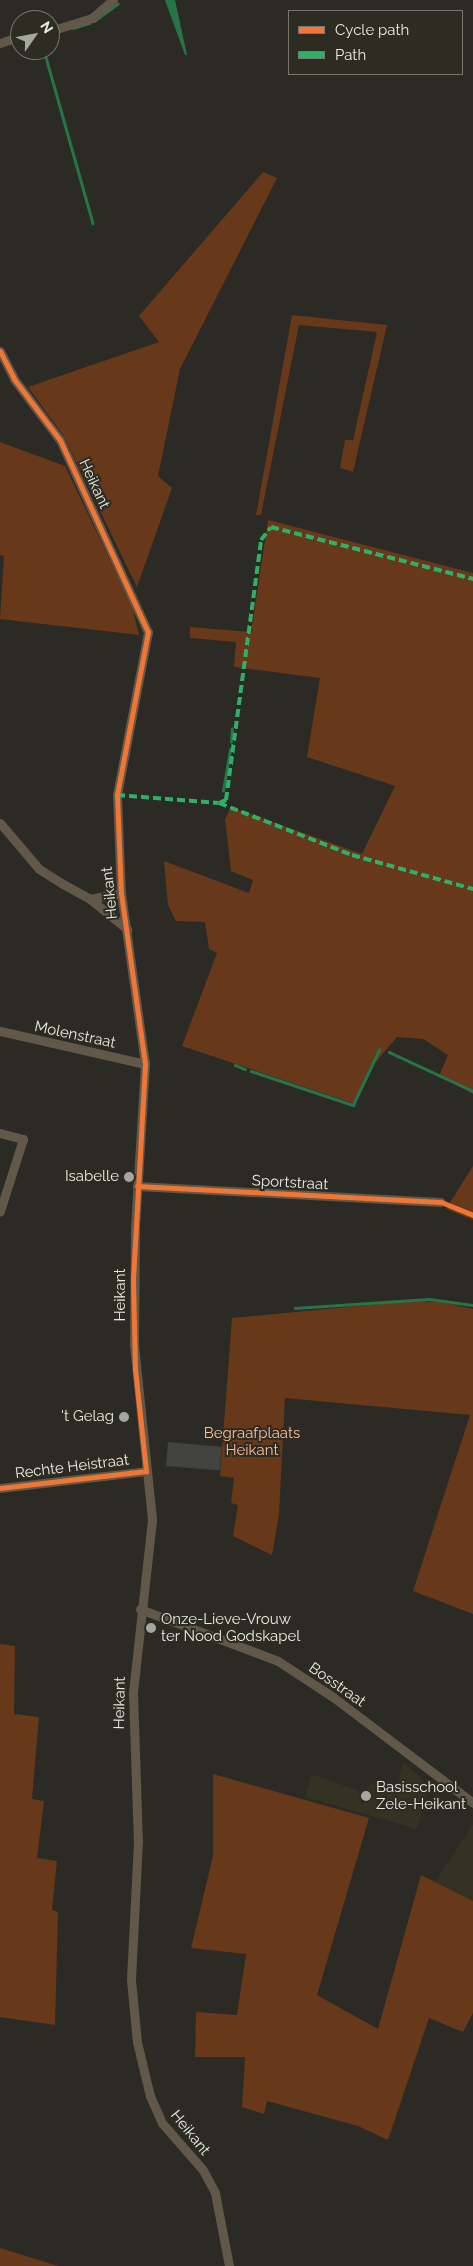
<!DOCTYPE html>
<html>
<head>
<meta charset="utf-8">
<style>
	body { margin:0 }
	#map { position:relative; width:473px; height:2266px; overflow:hidden; background:#2b2a25; font-family:Raleway,sans-serif }
	div>[style] { position:absolute }
	.built>* { inset:0; background:#333223 }
	.green>* { inset:0; background:#67381a }
	.water>* { inset:0; background:#267549 }
	.stream>* { height:2.5px; margin:-1.25px; padding:0 1.25px; transform-origin:1.25px; border-radius:1.25px; background:#267549 }
	.building>* { inset:0; background:#42423e; transform-origin:0 0 }
	.minor>* { height:9px; margin:-4.5px; padding:0 4.5px; transform-origin:4.5px; border-radius:4.5px; background:#615849 }
	.quiet>* { height:4px; margin-top:-2px; transform-origin:0; background:repeating-linear-gradient(90deg,#2db169 0 8px,transparent 0 12px) }
	.cycleway>* { height:5px; margin:-2.5px; padding:0 2.5px; transform-origin:2.5px; border-radius:2.5px; background:#f07635 }
	.dots>* { width:14px; height:14px; translate:-50% -50%; box-sizing:border-box; border:2px solid #2d2c23; border-radius:50% }
	span { translate:-50% -50%; white-space:nowrap; text-align:center; line-height:1.15; -webkit-text-stroke:4px #2d2c23; paint-order:stroke }
	.street-label { font-size:15px; color:#e9e8e2 }
	.poi-label { font-size:15px; color:#e9e8e2 }
	.right { translate:-100% -50%; text-align:right }
	.left { translate:0 -50%; text-align:left }
	.park-label { font-size:15px; color:#fbbd9b }
	.legend { position:absolute; left:288px; top:10px; width:175px; height:65px; box-sizing:border-box; background:#2d2c23; border:1px solid #78776f; margin:0; padding:6px 9px; list-style:none; font-size:15px; color:#e9e8e2 }
	.legend li { display:flex; align-items:center; gap:10px; height:25px }
	.legend b { width:25px; border:1px solid #78776f }
	.north { position:absolute; left:10px; top:10px; width:50px; height:50px; box-sizing:border-box; background:#2d2c23; border:1px solid #78776f; border-radius:50%; rotate:57deg; font-size:14px; font-weight:700; line-height:20px; text-align:center; color:#e9e8e2 }
	.north::after { content:''; display:block; margin:auto; width:18px; height:22px; background:#a6a6a0; clip-path:polygon(50% 0,100% 100%,50% 72%,0 100%) }
</style>
</head>
<body>
<div id="map">
	<div class="built">
		<div style="clip-path:polygon(403px 1762px,429px 1786px,417px 1829px,305px 1797px,311px 1776px,317px 1776px,362px 1792px,371px 1784px,396px 1790px)"></div>
		<div style="clip-path:polygon(473px 1824px,473px 1901px,435px 1882px)"></div>
	</div>
	<div class="green">
		<div style="clip-path:polygon(263px 172px,277px 178px,180px 369px,158px 476px,172px 488px,137px 587px,63px 435px,28px 387px,159px 342px,139px 316px)"></div>
		<div style="clip-path:polygon(292px 315px,387px 325px,353px 472px,340px 468px,345px 440px,353px 440px,377px 332px,299px 325px,261px 515px,256px 515px)"></div>
		<div style="clip-path:polygon(0 442px,65px 466px,132px 606px,139px 635px,0 619px,4px 556px,0 555px)"></div>
		<div style="clip-path:polygon(268px 520px,473px 573px,473px 1094px,439px 1076px,448px 1055px,423px 1039px,397px 1037px,369px 1070px,355px 1104px,182px 1046px,217px 953px,209px 949px,205px 922px,176px 921px,168px 905px,164px 861px,249px 893px,253px 880px,231px 871px,225px 819px,231px 807px,362px 854px,395px 786px,307px 757px,320px 678px,234px 667px,236px 642px,190px 638px,190px 627px,251px 632px)"></div>
		<div style="clip-path:polygon(473px 1166px,473px 1220px,446px 1209px)"></div>
		<div style="clip-path:polygon(410px 1301px,441px 1302px,473px 1309px,473px 1614px,413px 1591px,470px 1415px,285px 1398px,279px 1514px,272px 1555px,233px 1536px,238px 1505px,231px 1503px,234px 1478px,220px 1476px,232px 1318px)"></div>
		<div style="clip-path:polygon(0 1644px,15px 1646px,14px 1714px,39px 1717px,32px 1799px,44px 1801px,37px 1858px,57px 1861px,52px 1910px,58px 1912px,55px 2025px,0 2017px)"></div>
		<div style="clip-path:polygon(213px 1774px,369px 1818px,317px 1995px,378px 2029px,421px 1875px,473px 1901px,473px 2013px,463px 2032px,429px 2018px,388px 2140px,358px 2126px,267px 2101px,264px 2114px,242px 2107px,245px 2057px,195px 2057px,196px 2012px,237px 2015px,246px 1954px,191px 1948px,213px 1856px)"></div>
		<div style="clip-path:polygon(0 2248px,58px 2266px,0 2266px)"></div>
	</div>
	<div class="water">
		<div style="clip-path:polygon(165px 0,175px 0,187px 55px,185px 55px)"></div>
	</div>
	<div class="stream">
		<div style="left:94px;top:21px;width:29px;rotate:-36deg"></div>
		<div style="left:73px;top:28px;width:17px;rotate:-17deg"></div>
		<div style="left:44px;top:50px;width:180px;rotate:74.2deg"></div>
		<div style="left:231px;top:742px;width:13px;rotate:-86deg"></div>
		<div style="left:223px;top:791px;width:42px;rotate:-80.3deg"></div>
		<div style="left:389px;top:1052px;width:93px;rotate:24.9deg"></div>
		<div style="left:235px;top:1065px;width:11px;rotate:22deg"></div>
		<div style="left:251px;top:1071px;width:108px;rotate:18.4deg"></div>
		<div style="left:353px;top:1105px;width:61px;rotate:-64.7deg"></div>
		<div style="left:295px;top:1308px;width:134px;rotate:-3.8deg"></div>
		<div style="left:429px;top:1299px;width:44px;rotate:7.8deg"></div>
	</div>
	<div class="building">
		<div style="left:168px;top:1442px;width:54px;height:24px;rotate:5deg"></div>
	</div>
	<div class="minor">
		<div style="left:50px;top:31px;width:44px;rotate:-17.2deg"></div>
		<div style="left:92px;top:18px;width:28px;rotate:-41deg"></div>
		<div style="left:0;top:43px;width:21px;rotate:-19deg"></div>
		<div style="left:0;top:351px;width:31px;rotate:63deg"></div>
		<div style="left:14px;top:379px;width:76px;rotate:53deg"></div>
		<div style="left:60px;top:440px;width:211px;rotate:65.4deg"></div>
		<div style="left:148px;top:632px;width:166px;rotate:100.8deg"></div>
		<div style="left:117px;top:795px;width:98px;rotate:87.7deg"></div>
		<div style="left:121px;top:893px;width:173px;rotate:82deg"></div>
		<div style="left:145px;top:1064px;width:165px;rotate:93.5deg"></div>
		<div style="left:135px;top:1229px;width:116px;rotate:90.5deg"></div>
		<div style="left:134px;top:1345px;width:176px;rotate:84.1deg"></div>
		<div style="left:152px;top:1520px;width:174px;rotate:96.3deg"></div>
		<div style="left:133px;top:1693px;width:148px;rotate:88.1deg"></div>
		<div style="left:138px;top:1841px;width:139px;rotate:92.9deg"></div>
		<div style="left:131px;top:1980px;width:62px;rotate:84.5deg"></div>
		<div style="left:137px;top:2042px;width:56px;rotate:76.5deg"></div>
		<div style="left:150px;top:2096px;width:30px;rotate:66deg"></div>
		<div style="left:162px;top:2123px;width:62px;rotate:48.9deg"></div>
		<div style="left:203px;top:2170px;width:26px;rotate:62deg"></div>
		<div style="left:215px;top:2193px;width:74px;rotate:79.1deg"></div>
		<div style="left:0;top:823px;width:60px;rotate:49.7deg"></div>
		<div style="left:39px;top:869px;width:28px;rotate:32deg"></div>
		<div style="left:63px;top:884px;width:31px;rotate:29deg"></div>
		<div style="left:90px;top:899px;width:32px;rotate:-11deg"></div>
		<div style="left:90px;top:899px;width:48px;rotate:39deg"></div>
		<div style="left:0;top:1031px;width:149px;rotate:12.8deg"></div>
		<div style="left:0;top:1133px;width:24px;rotate:15deg"></div>
		<div style="left:23px;top:1139px;width:76px;rotate:107.7deg"></div>
		<div style="left:137px;top:1186px;width:304px;rotate:3deg"></div>
		<div style="left:0;top:1488px;width:147px;rotate:-6.6deg"></div>
		<div style="left:140px;top:1609px;width:147px;rotate:20.6deg"></div>
		<div style="left:278px;top:1661px;width:66px;rotate:33.2deg"></div>
		<div style="left:333px;top:1697px;width:176px;rotate:37.1deg"></div>
	</div>
	<div class="quiet">
		<div style="left:117px;top:795px;width:102px;rotate:4.5deg"></div>
		<div style="left:219px;top:803px;width:8px;rotate:-23deg"></div>
		<div style="left:226px;top:800px;width:262px;rotate:-82.3deg"></div>
		<div style="left:261px;top:540px;width:16px;rotate:-52deg"></div>
		<div style="left:271px;top:527px;width:209px;rotate:14.4deg"></div>
		<div style="left:219px;top:803px;width:143px;rotate:21.4deg"></div>
		<div style="left:352px;top:855px;width:126px;rotate:15.7deg"></div>
	</div>
	<div class="cycleway">
		<div style="left:0;top:351px;width:31px;rotate:63deg"></div>
		<div style="left:14px;top:379px;width:76px;rotate:53deg"></div>
		<div style="left:60px;top:440px;width:211px;rotate:65.4deg"></div>
		<div style="left:148px;top:632px;width:166px;rotate:100.8deg"></div>
		<div style="left:117px;top:795px;width:98px;rotate:87.7deg"></div>
		<div style="left:121px;top:893px;width:173px;rotate:82deg"></div>
		<div style="left:145px;top:1064px;width:216px;rotate:93.2deg"></div>
		<div style="left:133px;top:1280px;width:89px;rotate:88.7deg"></div>
		<div style="left:135px;top:1369px;width:103px;rotate:83.8deg"></div>
		<div style="left:146px;top:1471px;width:147px;rotate:173.4deg"></div>
		<div style="left:137px;top:1186px;width:304px;rotate:3deg"></div>
		<div style="left:441px;top:1202px;width:35px;rotate:22deg"></div>
	</div>
	<div class="dots">
		<div style="left:129px;top:1177px;background:#a6a6a0"></div>
		<div style="left:124px;top:1417px;background:#a6a6a0"></div>
		<div style="left:151px;top:1628px;background:#a6a6a0"></div>
		<div style="left:366px;top:1796px;background:#a6a6a0"></div>
	</div>
	<div class="street-label">
		<span style="left:94px;top:484px;rotate:65deg">Heikant</span>
		<span style="left:110px;top:893px;rotate:-96deg">Heikant</span>
		<span style="left:75px;top:1035px;rotate:12deg">Molenstraat</span>
		<span style="left:290px;top:1183px;rotate:3deg">Sportstraat</span>
		<span style="left:121px;top:1295px;rotate:-90deg">Heikant</span>
		<span style="left:72px;top:1467px;rotate:-7deg">Rechte Heistraat</span>
		<span style="left:337px;top:1685px;rotate:35deg">Bosstraat</span>
		<span style="left:120px;top:1703px;rotate:-89deg">Heikant</span>
		<span style="left:190px;top:2133px;rotate:51deg">Heikant</span>
	</div>
	<div class="poi-label">
		<span class="right" style="left:119px;top:1177px">Isabelle</span>
		<span class="right" style="left:114px;top:1417px">'t Gelag</span>
		<span class="left" style="left:161px;top:1628px">Onze-Lieve-Vrouw<br>ter Nood Godskapel</span>
		<span class="left" style="left:376px;top:1796px">Basisschool<br>Zele-Heikant</span>
	</div>
	<div class="park-label">
		<span style="left:252px;top:1442px">Begraafplaats<br>Heikant</span>
	</div>
	<ul class="legend">
	<li><b style="height:6px;background:#f07635"></b>Cycle path</li>
	<li><b style="height:6px;background:#2db169"></b>Path</li>
	</ul>
	<div class="north">N</div>
</div>
</body>
</html>
